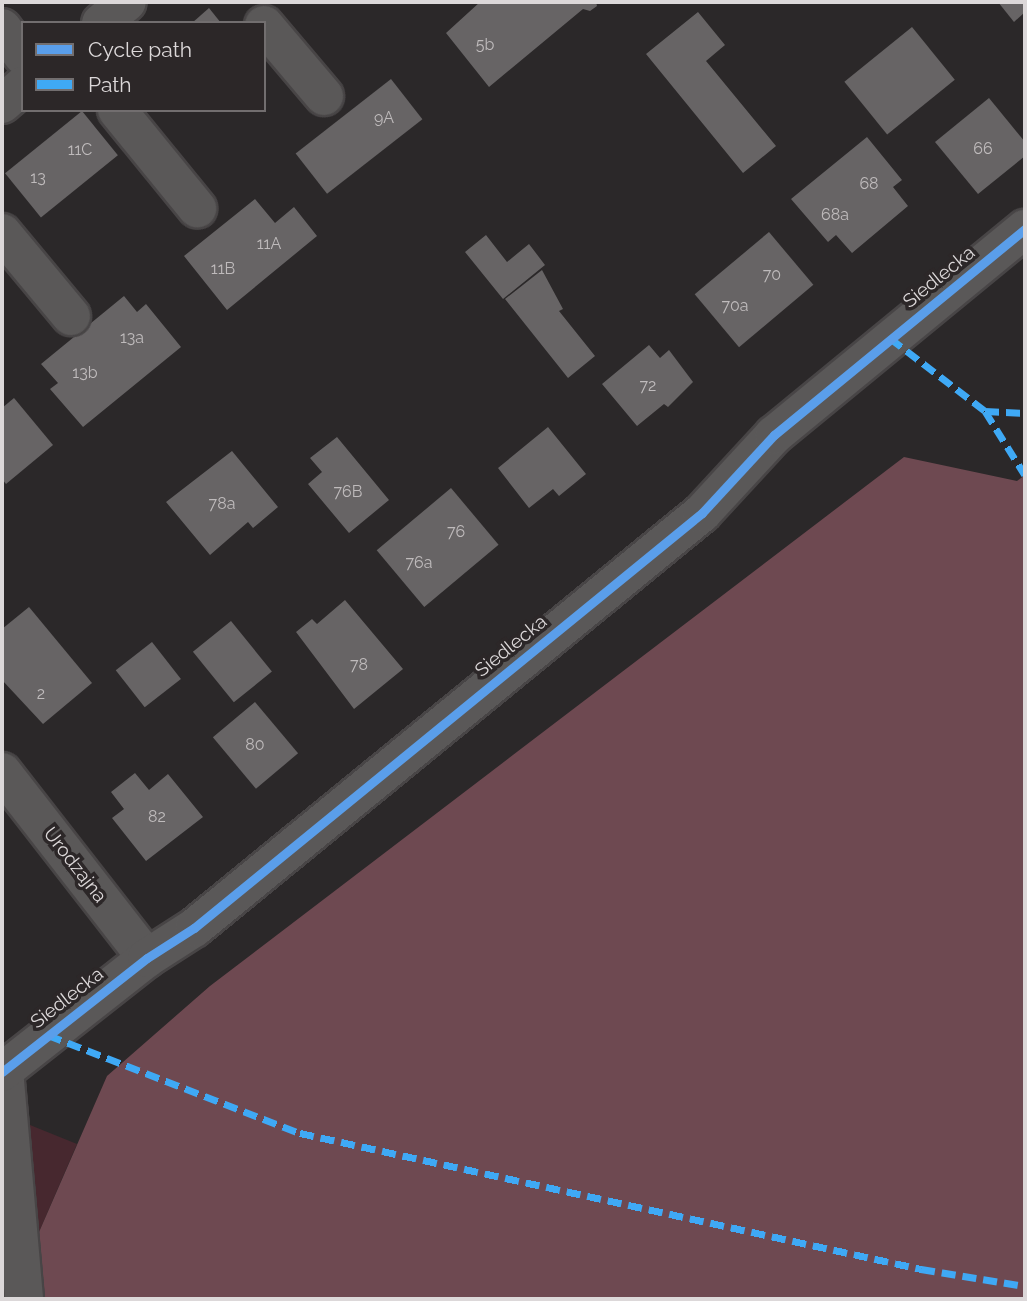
<!DOCTYPE html>
<html>
<head>
<meta charset="utf-8">
<style>
	body { margin:0 }
	#map { position:relative; width:1027px; height:1301px; overflow:hidden; background:#2b2829; font-family:Raleway,sans-serif }
	div>[style] { position:absolute }
	.green>* { inset:0; background:#47282f }
	.forest>* { inset:0; background:#6e4951 }
	.building>* { inset:0; background:#676465; transform-origin:0 0 }
	.roads { filter:drop-shadow(2px 0 #484546) drop-shadow(-2px 0 #484546) drop-shadow(0 2px #484546) drop-shadow(0 -2px #484546) }
	.minor>* { height:38px; margin:-19px; padding:0 19px; transform-origin:19px; border-radius:19px; background:#5a5858 }
	.quiet>* { height:7px; margin-top:-3.5px; transform-origin:0; background:repeating-linear-gradient(90deg,#3fa9f5 0 14px,transparent 0 21px) }
	.cycleway>* { height:9px; margin:-4.5px; padding:0 4.5px; transform-origin:4.5px; border-radius:4.5px; background:#5a9eea }
	span { translate:-50% -50%; white-space:nowrap; text-align:center; line-height:1.15; -webkit-text-stroke:7px #2c2728; paint-order:stroke }
	.number-label { font-size:16px; color:#bfbbbc }
	.number-label span { -webkit-text-stroke-width:0 }
	.street-label { font-size:19px; color:#dcd8d9 }
	.frame { position:absolute; inset:0; border:4px solid #dcd8d9; pointer-events:none }
	.legend { position:absolute; left:21px; top:21px; width:245px; height:91px; box-sizing:border-box; background:#2c2728; border:2px solid #726e6f; margin:0; padding:9px 12px; list-style:none; font-size:21px; color:#dcd8d9 }
	.legend li { display:flex; align-items:center; gap:14px; height:35px }
	.legend b { width:35px; border:2px solid #726e6f }
</style>
</head>
<body>
<div id="map">
	<div class="green">
		<div style="clip-path:polygon(30px 1125px,77px 1144px,36px 1239px,26px 1127px)"></div>
	</div>
	<div class="forest">
		<div style="clip-path:polygon(904px 457px,1017px 481px,1025px 475px,1025px 1299px,40px 1299px,36px 1239px,107px 1076px,210px 986px)"></div>
	</div>
	<div class="building">
		<div style="clip-path:polygon(480px 2px,596px 2px,597px 6px,590px 11px,583px 9px,489px 87px,446px 33px)"></div>
		<div style="clip-path:polygon(998px 2px,1025px 2px,1025px 12px,1014px 22px)"></div>
		<div style="clip-path:polygon(209px 8px,221px 23px,192px 23px)"></div>
		<div style="clip-path:polygon(698px 12px,725px 45px,706px 61px,776px 146px,743px 173px,646px 54px)"></div>
		<div style="left:912px;top:27px;width:68px;height:87px;rotate:51deg"></div>
		<div style="left:391px;top:79px;width:51px;height:121px;rotate:52deg"></div>
		<div style="clip-path:polygon(989px 98px,1025px 142px,1025px 156px,978px 194px,935px 142px)"></div>
		<div style="left:82px;top:111px;width:57px;height:99px;rotate:51deg"></div>
		<div style="clip-path:polygon(867px 137px,902px 180px,893px 187px,908px 206px,852px 253px,836px 235px,828px 242px,791px 199px)"></div>
		<div style="clip-path:polygon(255px 199px,275px 223px,294px 207px,317px 236px,227px 310px,184px 256px)"></div>
		<div style="left:769px;top:232px;width:69px;height:97px;rotate:50deg"></div>
		<div style="clip-path:polygon(486px 235px,507px 262px,529px 244px,545px 265px,503px 299px,465px 252px)"></div>
		<div style="clip-path:polygon(542px 270px,563px 309px,559px 311px,595px 356px,568px 378px,505px 299px)"></div>
		<div style="clip-path:polygon(124px 296px,137px 312px,146px 304px,181px 347px,83px 427px,50px 389px,58px 383px,41px 364px)"></div>
		<div style="clip-path:polygon(649px 345px,660px 358px,669px 350px,693px 382px,668px 407px,664px 404px,637px 426px,602px 384px)"></div>
		<div style="clip-path:polygon(14px 398px,53px 445px,6px 484px,2px 479px,2px 408px)"></div>
		<div style="clip-path:polygon(548px 427px,586px 474px,559px 496px,553px 489px,529px 508px,498px 468px)"></div>
		<div style="clip-path:polygon(337px 437px,389px 500px,349px 533px,308px 484px,322px 472px,310px 458px)"></div>
		<div style="clip-path:polygon(232px 451px,278px 507px,253px 528px,248px 522px,210px 555px,166px 502px)"></div>
		<div style="left:451px;top:488px;width:74px;height:97px;rotate:50deg"></div>
		<div style="clip-path:polygon(345px 600px,403px 669px,354px 709px,296px 632px,312px 619px,317px 624px)"></div>
		<div style="clip-path:polygon(29px 607px,92px 683px,43px 724px,2px 680px,2px 629px)"></div>
		<div style="left:231px;top:621px;width:65px;height:49px;rotate:51deg"></div>
		<div style="left:152px;top:642px;width:47px;height:46px;rotate:52deg"></div>
		<div style="left:255px;top:702px;width:67px;height:55px;rotate:50deg"></div>
		<div style="clip-path:polygon(135px 773px,149px 790px,168px 774px,203px 817px,146px 861px,112px 818px,124px 809px,111px 792px)"></div>
	</div>
	<div class="roads">
		<div class="minor">
			<div style="left:101px;top:23px;width:33px;rotate:-39deg"></div>
			<div style="left:264px;top:25px;width:93px;rotate:49.8deg"></div>
			<div style="left:2px;top:28px;width:35px;rotate:53deg"></div>
			<div style="left:2px;top:104px;width:28px;rotate:-41deg"></div>
			<div style="left:117px;top:110px;width:127px;rotate:50.8deg"></div>
			<div style="left:2px;top:233px;width:108px;rotate:50.3deg"></div>
			<div style="left:2px;top:772px;width:236px;rotate:52.1deg"></div>
			<div style="left:4px;top:1070px;width:230px;rotate:85deg"></div>
			<div style="left:2px;top:1072px;width:184px;rotate:-38.2deg"></div>
			<div style="left:147px;top:958px;width:56px;rotate:-32.6deg"></div>
			<div style="left:194px;top:928px;width:656px;rotate:-39.25deg"></div>
			<div style="left:702px;top:513px;width:106px;rotate:-47.3deg"></div>
			<div style="left:774px;top:435px;width:325px;rotate:-39.4deg"></div>
		</div>
	</div>
	<div class="quiet">
		<div style="left:890px;top:338px;width:120px;rotate:37.5deg"></div>
		<div style="left:985px;top:411px;width:40px;rotate:2.9deg"></div>
		<div style="left:985px;top:411px;width:75px;rotate:58deg"></div>
		<div style="left:48px;top:1035px;width:270px;rotate:21.3deg"></div>
		<div style="left:300px;top:1133px;width:636px;rotate:12.35deg"></div>
		<div style="left:921px;top:1269px;width:105px;rotate:9.3deg"></div>
	</div>
	<div class="cycleway">
		<div style="left:2px;top:1072px;width:184px;rotate:-38.2deg"></div>
		<div style="left:147px;top:958px;width:56px;rotate:-32.6deg"></div>
		<div style="left:194px;top:928px;width:656px;rotate:-39.25deg"></div>
		<div style="left:702px;top:513px;width:106px;rotate:-47.3deg"></div>
		<div style="left:774px;top:435px;width:325px;rotate:-39.4deg"></div>
	</div>
	<div class="number-label">
		<span style="left:485px;top:45px">5b</span>
		<span style="left:384px;top:118px">9A</span>
		<span style="left:983px;top:149px">66</span>
		<span style="left:80px;top:150px">11C</span>
		<span style="left:38px;top:178px">13</span>
		<span style="left:869px;top:184px">68</span>
		<span style="left:835px;top:215px">68a</span>
		<span style="left:269px;top:244px">11A</span>
		<span style="left:223px;top:269px">11B</span>
		<span style="left:772px;top:275px">70</span>
		<span style="left:735px;top:306px">70a</span>
		<span style="left:132px;top:338px">13a</span>
		<span style="left:85px;top:373px">13b</span>
		<span style="left:648px;top:386px">72</span>
		<span style="left:348px;top:492px">76B</span>
		<span style="left:222px;top:504px">78a</span>
		<span style="left:456px;top:532px">76</span>
		<span style="left:419px;top:563px">76a</span>
		<span style="left:359px;top:665px">78</span>
		<span style="left:41px;top:694px">2</span>
		<span style="left:255px;top:745px">80</span>
		<span style="left:157px;top:817px">82</span>
	</div>
	<div class="street-label">
		<span style="left:939px;top:277px;rotate:-39deg">Siedlecka</span>
		<span style="left:511px;top:646px;rotate:-39deg">Siedlecka</span>
		<span style="left:75px;top:865px;rotate:52deg">Urodzajna</span>
		<span style="left:67px;top:998px;rotate:-38deg">Siedlecka</span>
	</div>
	<div class="frame"></div>
	<ul class="legend">
	<li><b style="height:9px;background:#5a9eea"></b>Cycle path</li>
	<li><b style="height:9px;background:#3fa9f5"></b>Path</li>
	</ul>
</div>
</body>
</html>
